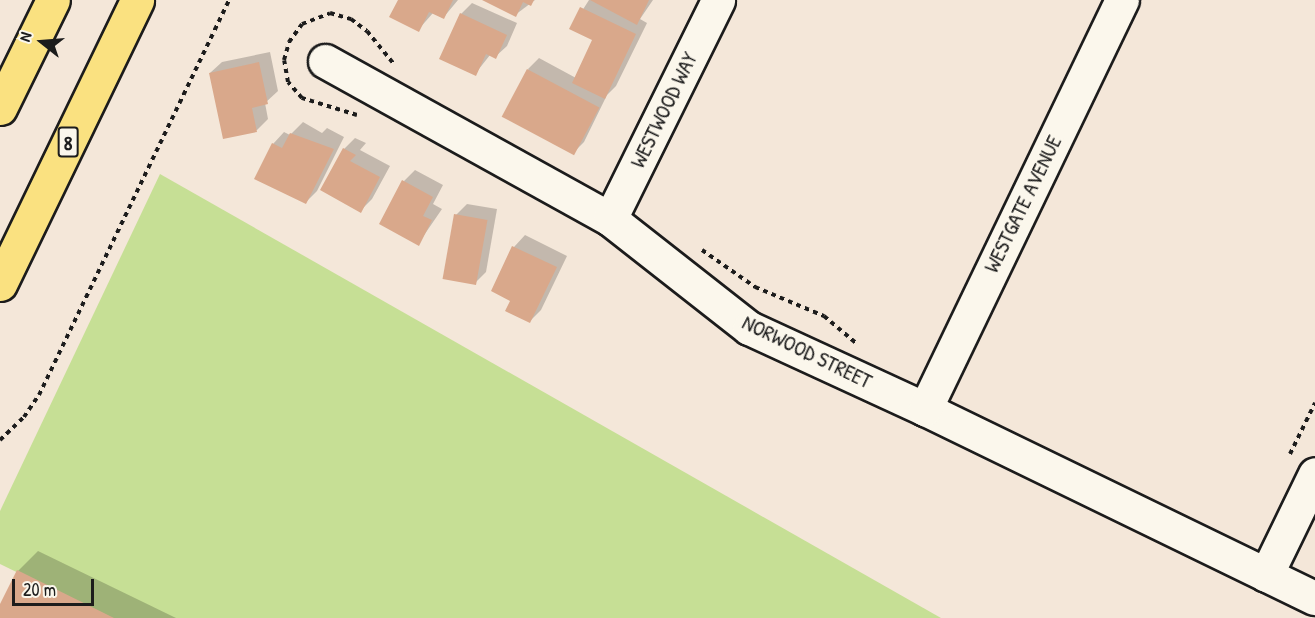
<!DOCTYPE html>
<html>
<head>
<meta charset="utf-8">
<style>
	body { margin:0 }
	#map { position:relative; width:1315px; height:618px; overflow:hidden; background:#f4e7d9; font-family:"Patrick Hand",sans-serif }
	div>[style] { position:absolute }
	.green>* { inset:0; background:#c6df95 }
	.shadow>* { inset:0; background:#0003 }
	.building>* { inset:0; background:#d9a88b; transform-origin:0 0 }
	.path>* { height:4px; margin-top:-2px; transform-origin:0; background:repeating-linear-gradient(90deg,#1c1c1c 0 4.5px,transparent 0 9px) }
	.roads { filter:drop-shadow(2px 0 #1c1c1c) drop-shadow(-2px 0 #1c1c1c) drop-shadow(0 2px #1c1c1c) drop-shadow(0 -2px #1c1c1c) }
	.minor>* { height:33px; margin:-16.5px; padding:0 16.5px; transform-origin:16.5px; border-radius:16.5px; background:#fbf7ec }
	.trunk>* { height:33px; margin:-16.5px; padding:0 16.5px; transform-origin:16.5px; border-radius:16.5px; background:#fae180 }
	span { translate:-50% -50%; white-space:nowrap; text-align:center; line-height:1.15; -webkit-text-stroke:5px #fbf7ec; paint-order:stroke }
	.shield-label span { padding:2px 4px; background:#fbf7ec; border:2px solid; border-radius:4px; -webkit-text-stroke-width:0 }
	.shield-label { font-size:20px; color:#1c1c1c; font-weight:700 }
	.street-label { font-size:21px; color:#1c1c1c }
	.north { position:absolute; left:12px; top:12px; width:60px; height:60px; -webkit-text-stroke:4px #fbf7ec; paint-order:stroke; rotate:287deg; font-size:16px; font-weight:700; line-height:24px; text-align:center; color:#1c1c1c }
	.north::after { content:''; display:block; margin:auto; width:21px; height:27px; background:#1c1c1c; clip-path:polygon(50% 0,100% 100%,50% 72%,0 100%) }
	.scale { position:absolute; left:12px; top:579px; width:82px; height:27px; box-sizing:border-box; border:3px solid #1c1c1c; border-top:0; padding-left:8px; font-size:18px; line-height:21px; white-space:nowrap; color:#1c1c1c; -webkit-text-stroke:4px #fbf7ec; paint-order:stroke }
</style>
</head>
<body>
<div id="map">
	<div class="green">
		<div style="clip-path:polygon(160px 174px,941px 618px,111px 618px,0 564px,0 511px)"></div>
	</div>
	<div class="shadow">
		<div style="clip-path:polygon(399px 0,458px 0,443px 18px,433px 13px,418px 30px)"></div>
		<div style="clip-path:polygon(485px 0,535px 0,515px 15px)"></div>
		<div style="clip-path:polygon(589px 0,653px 0,640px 19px,647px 23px,616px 86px,607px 95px,584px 142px,573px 153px,528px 69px,539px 58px,576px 78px,594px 39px,571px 28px)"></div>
		<div style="clip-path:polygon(472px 3px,517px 23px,507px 46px,495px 57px,490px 55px,475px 74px,461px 14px)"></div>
		<div style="clip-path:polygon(270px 52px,278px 91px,265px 103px,268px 119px,257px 130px,224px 137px,210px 73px,222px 62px)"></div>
		<div style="clip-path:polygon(303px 122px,322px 133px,327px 128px,344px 137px,317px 191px,306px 202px,273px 144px,284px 132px,290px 135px)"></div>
		<div style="clip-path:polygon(355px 138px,366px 143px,360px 150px,390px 166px,372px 199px,360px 211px,344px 149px)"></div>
		<div style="clip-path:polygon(415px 170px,443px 185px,433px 204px,442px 209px,418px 244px,404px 181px)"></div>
		<div style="clip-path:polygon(467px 204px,497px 209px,486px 272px,475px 283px,456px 215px)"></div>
		<div style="clip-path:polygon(525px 235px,567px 256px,541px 310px,530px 321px,512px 300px,493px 290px,514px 247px)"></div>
		<div style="clip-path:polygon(38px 551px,176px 618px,0 618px,0 608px,18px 571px)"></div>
	</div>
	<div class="building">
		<div style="clip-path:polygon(398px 0,453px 0,444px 19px,429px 12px,419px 32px,389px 17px)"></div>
		<div style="clip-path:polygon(482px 0,534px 0,531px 6px,523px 2px,516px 17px)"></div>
		<div style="clip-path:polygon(590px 0,649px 0,637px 25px)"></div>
		<div style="clip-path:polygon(580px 7px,636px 34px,605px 99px,572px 83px,592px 40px,569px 29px)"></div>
		<div style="clip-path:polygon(460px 13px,507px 35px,496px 59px,486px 54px,476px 76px,439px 59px)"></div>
		<div style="clip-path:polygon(259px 62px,268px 104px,252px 108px,257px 132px,223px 139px,209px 73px)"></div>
		<div style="left:527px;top:69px;width:82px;height:54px;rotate:28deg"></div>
		<div style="clip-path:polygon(290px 133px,334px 149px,306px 204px,254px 179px,272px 143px,282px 148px)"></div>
		<div style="clip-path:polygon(343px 148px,356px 155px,350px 161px,380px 177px,361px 213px,320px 190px)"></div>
		<div style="clip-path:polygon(402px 180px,433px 197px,423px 216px,432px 220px,419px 246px,379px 224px)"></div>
		<div style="left:454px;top:214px;width:34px;height:66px;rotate:10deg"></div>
		<div style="clip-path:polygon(512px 246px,557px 267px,530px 323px,505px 311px,510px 301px,491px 291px)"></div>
		<div style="clip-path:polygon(17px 570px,114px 618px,0 618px,0 604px)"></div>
	</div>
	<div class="path">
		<div style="left:357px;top:115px;width:58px;rotate:-162.8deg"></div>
		<div style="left:302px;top:98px;width:21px;rotate:-131deg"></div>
		<div style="left:288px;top:82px;width:22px;rotate:-100deg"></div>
		<div style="left:284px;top:60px;width:19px;rotate:-74deg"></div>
		<div style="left:289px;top:42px;width:22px;rotate:-54deg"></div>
		<div style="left:302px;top:24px;width:30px;rotate:-21deg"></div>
		<div style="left:330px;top:13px;width:22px;rotate:16deg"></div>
		<div style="left:351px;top:19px;width:20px;rotate:37deg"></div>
		<div style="left:367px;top:31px;width:41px;rotate:50.9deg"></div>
		<div style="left:702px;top:250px;width:65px;rotate:34.9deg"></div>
		<div style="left:755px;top:287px;width:75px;rotate:22.8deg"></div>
		<div style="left:824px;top:316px;width:42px;rotate:40.2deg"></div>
		<div style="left:0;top:440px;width:33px;rotate:-44deg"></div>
		<div style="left:24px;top:417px;width:27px;rotate:-56deg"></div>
		<div style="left:39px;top:395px;width:438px;rotate:-64.3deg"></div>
		<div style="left:1290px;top:454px;width:57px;rotate:-63.9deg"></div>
	</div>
	<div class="roads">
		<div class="minor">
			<div style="left:325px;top:61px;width:326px;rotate:29deg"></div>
			<div style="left:610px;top:219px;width:177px;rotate:38.1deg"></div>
			<div style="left:749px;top:328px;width:194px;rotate:24.7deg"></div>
			<div style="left:925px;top:409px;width:433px;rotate:25.9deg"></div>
			<div style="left:610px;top:219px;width:244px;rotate:-63.7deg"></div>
			<div style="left:925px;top:409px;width:454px;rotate:-64.3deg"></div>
			<div style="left:1266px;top:575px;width:112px;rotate:-64.1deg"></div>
		</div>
		<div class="trunk">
			<div style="left:0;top:108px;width:120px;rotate:-63.9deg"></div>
			<div style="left:0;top:284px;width:315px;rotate:-64.2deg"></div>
		</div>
	</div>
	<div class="shield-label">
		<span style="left:68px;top:142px">8</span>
	</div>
	<div class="street-label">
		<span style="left:664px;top:110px;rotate:-64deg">WESTWOOD WAY</span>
		<span style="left:1023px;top:204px;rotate:-64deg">WESTGATE AVENUE</span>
		<span style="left:807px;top:352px;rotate:26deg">NORWOOD STREET</span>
	</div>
	<div class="north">N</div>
	<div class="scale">20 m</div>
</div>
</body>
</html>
